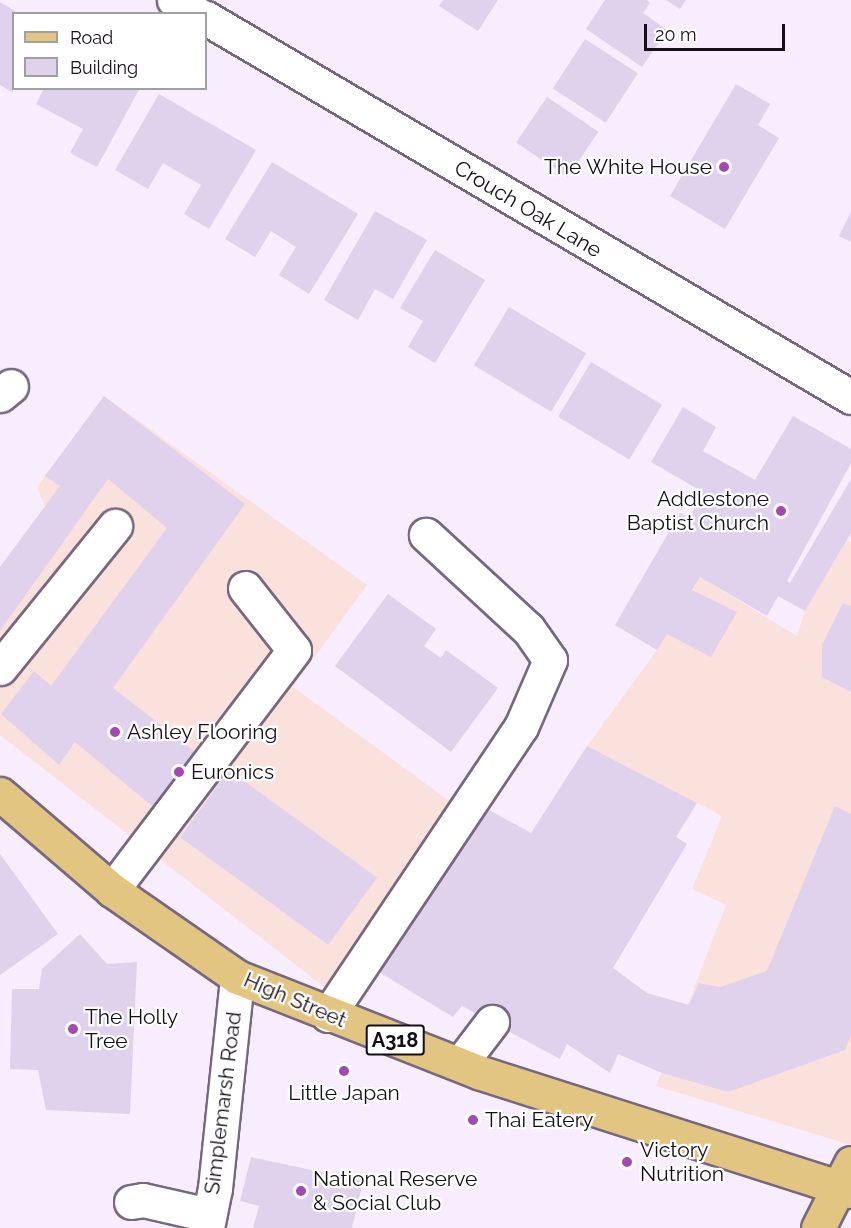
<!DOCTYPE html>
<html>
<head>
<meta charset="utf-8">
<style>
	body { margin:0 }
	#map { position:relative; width:851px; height:1228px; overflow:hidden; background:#f7edfe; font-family:Raleway,sans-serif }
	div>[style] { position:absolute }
	.commercial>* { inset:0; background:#fbe1db }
	.building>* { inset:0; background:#e0d1ec; transform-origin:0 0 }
	.roads { filter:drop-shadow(2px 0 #766880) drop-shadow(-2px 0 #766880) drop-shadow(0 2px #766880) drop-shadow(0 -2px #766880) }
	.minor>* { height:33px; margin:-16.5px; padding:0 16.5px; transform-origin:16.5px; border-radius:16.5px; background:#fff }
	.major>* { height:33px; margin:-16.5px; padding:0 16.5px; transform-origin:16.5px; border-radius:16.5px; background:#e2c581 }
	.dots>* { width:16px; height:16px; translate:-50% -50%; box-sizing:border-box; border:3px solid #fff; border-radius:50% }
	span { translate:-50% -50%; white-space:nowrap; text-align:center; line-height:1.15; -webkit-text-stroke:4.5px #fff; paint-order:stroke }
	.shield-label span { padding:2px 4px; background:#fff; border:2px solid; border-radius:4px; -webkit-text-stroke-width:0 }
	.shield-label { font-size:20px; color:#140e17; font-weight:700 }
	.poi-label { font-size:21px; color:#140e17 }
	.right { translate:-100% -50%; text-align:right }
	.left { translate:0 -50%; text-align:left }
	.street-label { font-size:21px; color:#140e17 }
	.legend { position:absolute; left:12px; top:12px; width:195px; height:78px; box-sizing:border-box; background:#fff; border:2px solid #a19fa2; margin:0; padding:8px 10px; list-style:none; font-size:18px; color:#140e17 }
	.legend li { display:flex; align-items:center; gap:12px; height:30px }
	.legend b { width:30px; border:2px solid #a19fa2 }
	.scale { position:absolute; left:644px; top:24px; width:141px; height:27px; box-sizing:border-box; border:3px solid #140e17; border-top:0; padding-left:8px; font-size:18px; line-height:21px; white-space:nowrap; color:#140e17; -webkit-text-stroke:4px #fff; paint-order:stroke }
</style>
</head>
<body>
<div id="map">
	<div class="commercial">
		<div style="clip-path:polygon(104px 396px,367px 585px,293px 687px,459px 808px,328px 990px,0 735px,0 572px,47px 512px,37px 487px)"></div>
		<div style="clip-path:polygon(847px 540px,851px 542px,851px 1145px,656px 1086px,726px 905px,692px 889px,722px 816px,587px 746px,657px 650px,700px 577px,797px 636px,805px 611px)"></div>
	</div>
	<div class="building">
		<div style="clip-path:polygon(443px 0,498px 0,478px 31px,439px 6px)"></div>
		<div style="clip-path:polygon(605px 0,647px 0,650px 3px,643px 13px,667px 30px,642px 67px,586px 29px)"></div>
		<div style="clip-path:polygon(666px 0,686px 0,680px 9px)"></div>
		<div style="clip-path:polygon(0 2px,20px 14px,14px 14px,13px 93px,0 85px)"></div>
		<div style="left:585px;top:39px;width:63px;height:59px;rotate:33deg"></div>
		<div style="clip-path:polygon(736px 84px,770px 104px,758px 125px,779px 138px,725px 229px,670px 196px)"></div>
		<div style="clip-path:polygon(44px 88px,140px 88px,97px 167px,70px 153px,83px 129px,36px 104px)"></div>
		<div style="clip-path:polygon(159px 94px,256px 150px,209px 229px,184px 214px,201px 185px,163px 163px,148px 189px,115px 170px)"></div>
		<div style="left:547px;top:97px;width:62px;height:55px;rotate:34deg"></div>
		<div style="clip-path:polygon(272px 162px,358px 214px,309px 294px,279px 275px,296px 247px,271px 231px,255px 257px,225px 239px)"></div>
		<div style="clip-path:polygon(375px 211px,427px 240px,393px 299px,375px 289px,358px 320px,324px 300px)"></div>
		<div style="clip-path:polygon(851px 212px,851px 242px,839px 236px)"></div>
		<div style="clip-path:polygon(435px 250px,485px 280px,435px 363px,408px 347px,423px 321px,400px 308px)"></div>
		<div style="left:509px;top:307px;width:90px;height:68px;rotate:31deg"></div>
		<div style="left:591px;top:362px;width:83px;height:64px;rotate:31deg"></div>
		<div style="clip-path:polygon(104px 396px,245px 504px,113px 688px,206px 760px,164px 816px,75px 742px,59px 765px,1px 714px,34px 671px,51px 686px,167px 528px,108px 479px,0 631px,0 567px,60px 486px,45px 476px)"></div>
		<div style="clip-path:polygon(683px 407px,716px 427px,703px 451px,755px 480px,793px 416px,851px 449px,851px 463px,787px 581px,790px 583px,851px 479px,851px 533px,805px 611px,778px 596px,767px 616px,700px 577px,692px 590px,737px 612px,711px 657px,667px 634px,657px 650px,615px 625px,680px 513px,689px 518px,703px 492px,651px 462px)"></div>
		<div style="clip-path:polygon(388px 594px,436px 629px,424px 646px,441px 658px,446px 650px,498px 688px,451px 752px,335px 666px)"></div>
		<div style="clip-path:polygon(843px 603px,851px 606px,851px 692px,822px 677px,822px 645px)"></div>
		<div style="clip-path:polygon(587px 746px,697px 803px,676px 837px,687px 844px,613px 968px,647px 993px,689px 1005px,699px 983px,720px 987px,767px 971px,835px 806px,851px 814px,851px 1035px,845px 1050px,728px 1092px,662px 1073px,618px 1054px,610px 1073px,567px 1044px,560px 1059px,462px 1006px,453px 1017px,374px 969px,482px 806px,531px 833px)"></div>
		<div style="left:229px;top:770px;width:183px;height:83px;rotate:36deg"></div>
		<div style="clip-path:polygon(0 854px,58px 934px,0 975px)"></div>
		<div style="clip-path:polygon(80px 934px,107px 964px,137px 962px,130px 1114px,46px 1110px,38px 1070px,10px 1069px,12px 989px,39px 989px,42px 969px)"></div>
		<div style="clip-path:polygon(251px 1157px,363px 1181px,352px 1228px,253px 1228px,259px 1206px,240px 1201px)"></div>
	</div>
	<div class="roads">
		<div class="minor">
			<div style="left:174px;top:0;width:27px;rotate:31deg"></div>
			<div style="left:206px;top:18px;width:748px;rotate:30.44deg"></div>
			<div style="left:0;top:395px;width:14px;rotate:-39deg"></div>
			<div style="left:0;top:668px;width:183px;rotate:-51deg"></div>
			<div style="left:112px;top:890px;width:301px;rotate:-52.8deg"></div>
			<div style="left:294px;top:650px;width:79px;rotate:-128.3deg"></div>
			<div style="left:328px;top:1015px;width:347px;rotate:-56.2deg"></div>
			<div style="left:521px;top:727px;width:73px;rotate:-66.6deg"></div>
			<div style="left:550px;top:660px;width:38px;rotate:-125deg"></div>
			<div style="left:528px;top:629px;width:139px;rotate:-137.3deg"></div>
			<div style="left:460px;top:1064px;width:53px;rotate:-52.7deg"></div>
			<div style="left:131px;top:1202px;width:12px;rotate:-9deg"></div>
			<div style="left:143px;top:1200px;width:68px;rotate:12.8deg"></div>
			<div style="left:207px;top:1228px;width:41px;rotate:-78.7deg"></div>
			<div style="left:215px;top:1188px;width:212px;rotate:-84deg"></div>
		</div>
		<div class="major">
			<div style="left:0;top:794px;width:148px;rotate:40.6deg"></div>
			<div style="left:112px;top:890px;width:152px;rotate:34.8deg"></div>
			<div style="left:237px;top:977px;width:259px;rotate:21.5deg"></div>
			<div style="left:478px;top:1072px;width:392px;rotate:17.7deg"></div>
			<div style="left:818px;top:1228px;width:73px;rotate:-63.1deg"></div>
		</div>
	</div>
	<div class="dots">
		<div style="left:724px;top:167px;background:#a449b3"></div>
		<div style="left:781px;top:511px;background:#a449b3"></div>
		<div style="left:115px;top:732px;background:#a449b3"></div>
		<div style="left:179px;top:772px;background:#a449b3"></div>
		<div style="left:73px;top:1029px;background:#a449b3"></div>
		<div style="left:344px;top:1071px;background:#a449b3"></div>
		<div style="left:473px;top:1120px;background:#a449b3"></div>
		<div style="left:627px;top:1162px;background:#a449b3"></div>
		<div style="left:301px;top:1191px;background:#a449b3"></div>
	</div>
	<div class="shield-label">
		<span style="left:395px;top:1040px">A318</span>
	</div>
	<div class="poi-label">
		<span class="right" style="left:712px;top:167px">The White House</span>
		<span class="right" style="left:769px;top:511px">Addlestone<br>Baptist Church</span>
		<span class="left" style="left:127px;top:732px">Ashley Flooring</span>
		<span class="left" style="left:191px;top:772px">Euronics</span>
		<span class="left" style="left:85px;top:1029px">The Holly<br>Tree</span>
		<span style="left:344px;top:1093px">Little Japan</span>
		<span class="left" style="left:485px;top:1120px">Thai Eatery</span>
		<span class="left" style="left:640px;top:1162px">Victory<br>Nutrition</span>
		<span class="left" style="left:313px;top:1191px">National Reserve<br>&amp; Social Club</span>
	</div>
	<div class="street-label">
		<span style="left:528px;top:209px;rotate:31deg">Crouch Oak Lane</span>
		<span style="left:295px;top:1000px;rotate:23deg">High Street</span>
		<span style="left:223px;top:1103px;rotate:-83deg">Simplemarsh Road</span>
	</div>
	<ul class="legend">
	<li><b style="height:8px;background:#e2c581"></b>Road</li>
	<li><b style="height:16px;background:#e0d1ec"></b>Building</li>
	</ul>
	<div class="scale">20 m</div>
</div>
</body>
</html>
